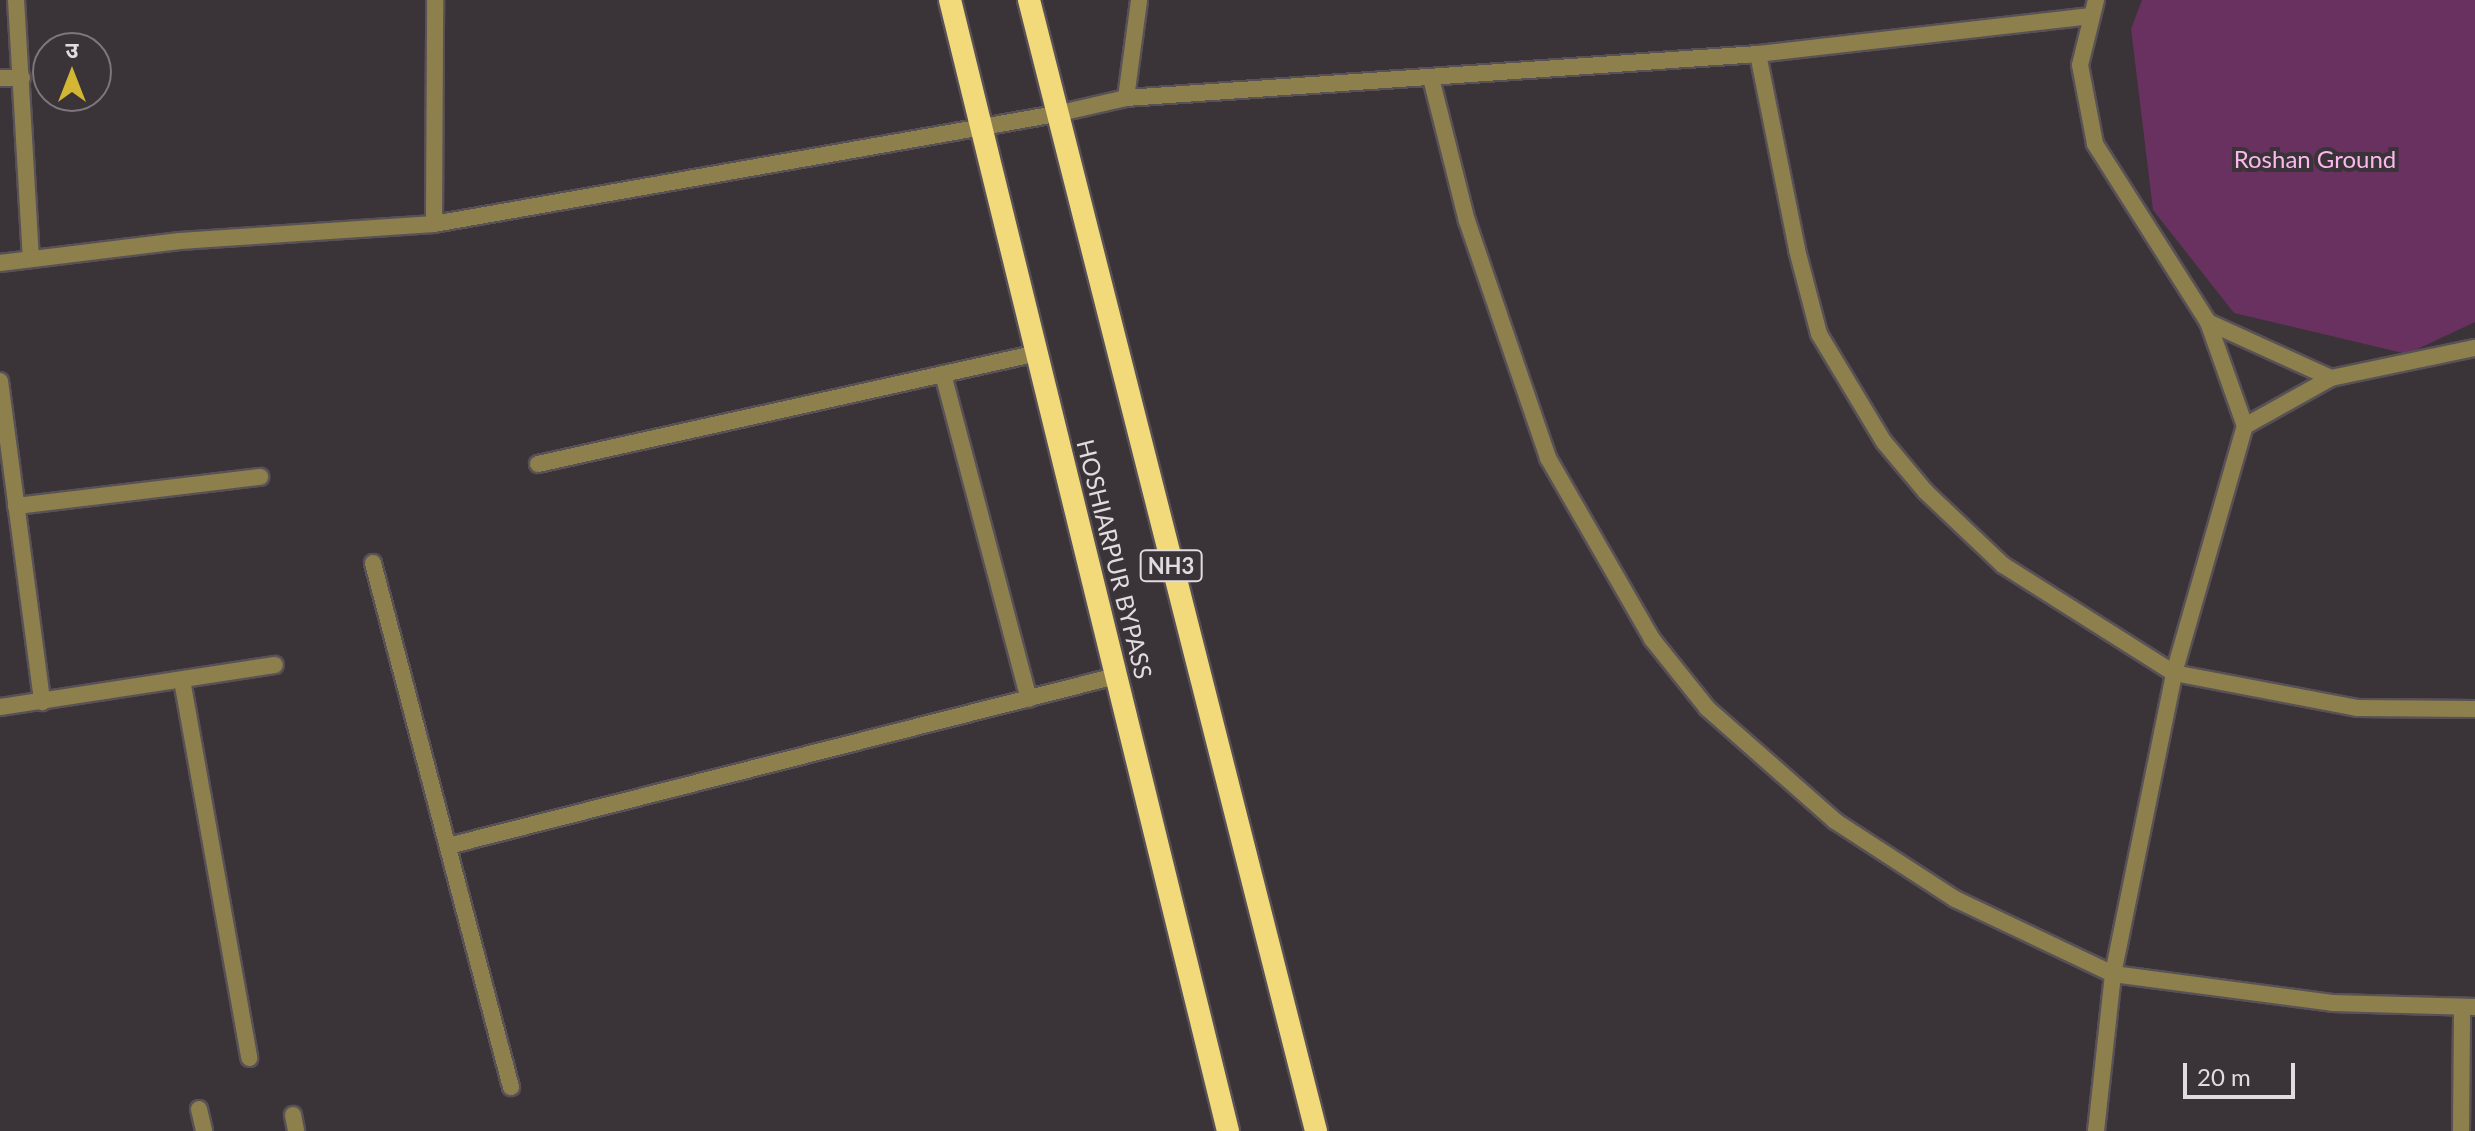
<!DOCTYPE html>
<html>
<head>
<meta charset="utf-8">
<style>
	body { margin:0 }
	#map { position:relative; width:2475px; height:1131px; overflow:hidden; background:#3a3338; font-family:Lato,"Noto Sans Devanagari",sans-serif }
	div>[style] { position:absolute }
	.green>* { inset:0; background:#68315f }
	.roads { filter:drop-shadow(2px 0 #585156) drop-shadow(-2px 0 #585156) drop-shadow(0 2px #585156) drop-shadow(0 -2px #585156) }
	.minor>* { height:16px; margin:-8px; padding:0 8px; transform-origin:8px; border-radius:8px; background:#8e804d }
	.tertiary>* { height:16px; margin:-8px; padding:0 8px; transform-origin:8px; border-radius:8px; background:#8e804d }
	.trunk>* { height:22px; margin:-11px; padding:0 11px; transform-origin:11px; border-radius:11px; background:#f2d97a }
	span { translate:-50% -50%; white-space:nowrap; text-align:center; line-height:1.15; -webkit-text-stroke:8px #3a3338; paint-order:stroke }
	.shield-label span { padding:2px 6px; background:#3a3338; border:2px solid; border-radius:6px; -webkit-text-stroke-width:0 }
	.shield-label { font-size:22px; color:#e0dcdf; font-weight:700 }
	.park-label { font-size:24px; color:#fcb7ee }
	.street-label { font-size:24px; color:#e0dcdf }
	.north { position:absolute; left:32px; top:32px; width:80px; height:80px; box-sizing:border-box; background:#3a3338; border:2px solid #7c777b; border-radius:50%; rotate:0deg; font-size:22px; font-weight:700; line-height:32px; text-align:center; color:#e0dcdf }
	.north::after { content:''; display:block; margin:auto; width:28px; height:36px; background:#d4b635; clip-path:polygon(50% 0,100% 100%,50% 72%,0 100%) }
	.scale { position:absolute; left:2183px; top:1063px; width:112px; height:36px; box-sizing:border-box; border:4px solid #e0dcdf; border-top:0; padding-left:10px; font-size:24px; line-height:28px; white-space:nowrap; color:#e0dcdf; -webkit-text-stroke:6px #3a3338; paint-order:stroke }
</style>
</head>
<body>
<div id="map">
	<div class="green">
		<div style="clip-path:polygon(2142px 0,2475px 0,2475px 322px,2407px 354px,2234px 313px,2153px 210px,2131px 29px)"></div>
	</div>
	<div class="roads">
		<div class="minor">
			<div style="left:16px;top:0;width:259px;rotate:86.7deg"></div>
			<div style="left:2096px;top:0;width:67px;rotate:103.8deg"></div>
			<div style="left:2080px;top:65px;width:80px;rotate:79.2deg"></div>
			<div style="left:2095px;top:144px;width:211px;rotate:57.6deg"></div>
			<div style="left:1758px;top:54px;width:200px;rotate:78.7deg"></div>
			<div style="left:1797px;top:250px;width:87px;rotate:75.3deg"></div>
			<div style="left:1819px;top:334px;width:126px;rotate:59deg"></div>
			<div style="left:1884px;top:442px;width:65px;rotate:50deg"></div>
			<div style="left:1926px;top:492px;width:106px;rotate:43.5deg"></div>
			<div style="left:2003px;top:565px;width:202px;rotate:32.3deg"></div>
			<div style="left:2174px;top:673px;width:186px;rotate:10.8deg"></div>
			<div style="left:2357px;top:708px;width:118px;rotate:0.5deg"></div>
			<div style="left:0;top:78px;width:22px"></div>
			<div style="left:1431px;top:78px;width:147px;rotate:75.9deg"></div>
			<div style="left:1467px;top:221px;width:250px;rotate:71.1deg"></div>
			<div style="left:1548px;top:458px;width:209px;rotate:60.1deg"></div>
			<div style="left:1652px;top:639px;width:88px;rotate:51.4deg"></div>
			<div style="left:1707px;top:708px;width:171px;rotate:41.4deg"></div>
			<div style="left:1835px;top:821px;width:143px;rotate:33deg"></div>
			<div style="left:1955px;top:899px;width:175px;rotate:25.4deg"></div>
			<div style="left:2113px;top:974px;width:221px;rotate:7.5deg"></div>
			<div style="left:2332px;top:1003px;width:143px;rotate:1.6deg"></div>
			<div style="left:1126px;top:98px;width:99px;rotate:-82.4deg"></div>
			<div style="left:1056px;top:114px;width:72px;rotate:-12.9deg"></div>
			<div style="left:1126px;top:98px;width:634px;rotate:-3.98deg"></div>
			<div style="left:1758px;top:54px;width:334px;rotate:-6.5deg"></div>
			<div style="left:434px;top:224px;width:224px;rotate:-89.7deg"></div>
			<div style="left:943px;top:374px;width:336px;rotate:75.2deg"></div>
			<div style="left:0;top:381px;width:324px;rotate:82.5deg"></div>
			<div style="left:2245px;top:426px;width:98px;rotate:-29.2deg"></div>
			<div style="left:2331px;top:378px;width:147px;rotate:-11.8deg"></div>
			<div style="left:538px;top:464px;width:512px;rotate:-12.52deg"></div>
			<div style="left:16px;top:506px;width:246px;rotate:-6.8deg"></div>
			<div style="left:373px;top:563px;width:542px;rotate:75.25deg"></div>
			<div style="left:182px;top:680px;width:384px;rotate:79.9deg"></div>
			<div style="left:0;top:707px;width:278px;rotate:-8.7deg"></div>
			<div style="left:448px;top:846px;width:689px;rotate:-14.28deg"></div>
			<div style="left:199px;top:1109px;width:23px;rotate:77deg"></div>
			<div style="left:293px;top:1115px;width:16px;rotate:79deg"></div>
			<div style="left:2096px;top:1131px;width:158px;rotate:-83.8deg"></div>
			<div style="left:2113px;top:974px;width:307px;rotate:-78.5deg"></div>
			<div style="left:2174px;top:673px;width:257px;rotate:-74deg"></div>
			<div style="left:2245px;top:426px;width:110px;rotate:-109.6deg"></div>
			<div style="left:2208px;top:322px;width:135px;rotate:24.5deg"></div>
			<div style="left:2461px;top:1131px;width:122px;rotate:-89.5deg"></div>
		</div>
		<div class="tertiary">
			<div style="left:0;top:263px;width:181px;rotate:-7deg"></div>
			<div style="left:180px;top:241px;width:255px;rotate:-3.8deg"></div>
			<div style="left:434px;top:224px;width:632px;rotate:-10.03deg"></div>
		</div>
		<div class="trunk">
			<div style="left:950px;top:0;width:1165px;rotate:76.19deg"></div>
			<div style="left:1029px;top:0;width:1167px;rotate:75.76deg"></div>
		</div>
	</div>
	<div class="shield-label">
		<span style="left:1171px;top:566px">NH3</span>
	</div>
	<div class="park-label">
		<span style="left:2315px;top:159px">Roshan Ground</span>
	</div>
	<div class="street-label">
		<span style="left:1115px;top:559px;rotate:76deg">HOSHIARPUR BYPASS</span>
	</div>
	<div class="north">उ</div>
	<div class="scale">20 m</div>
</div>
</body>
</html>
